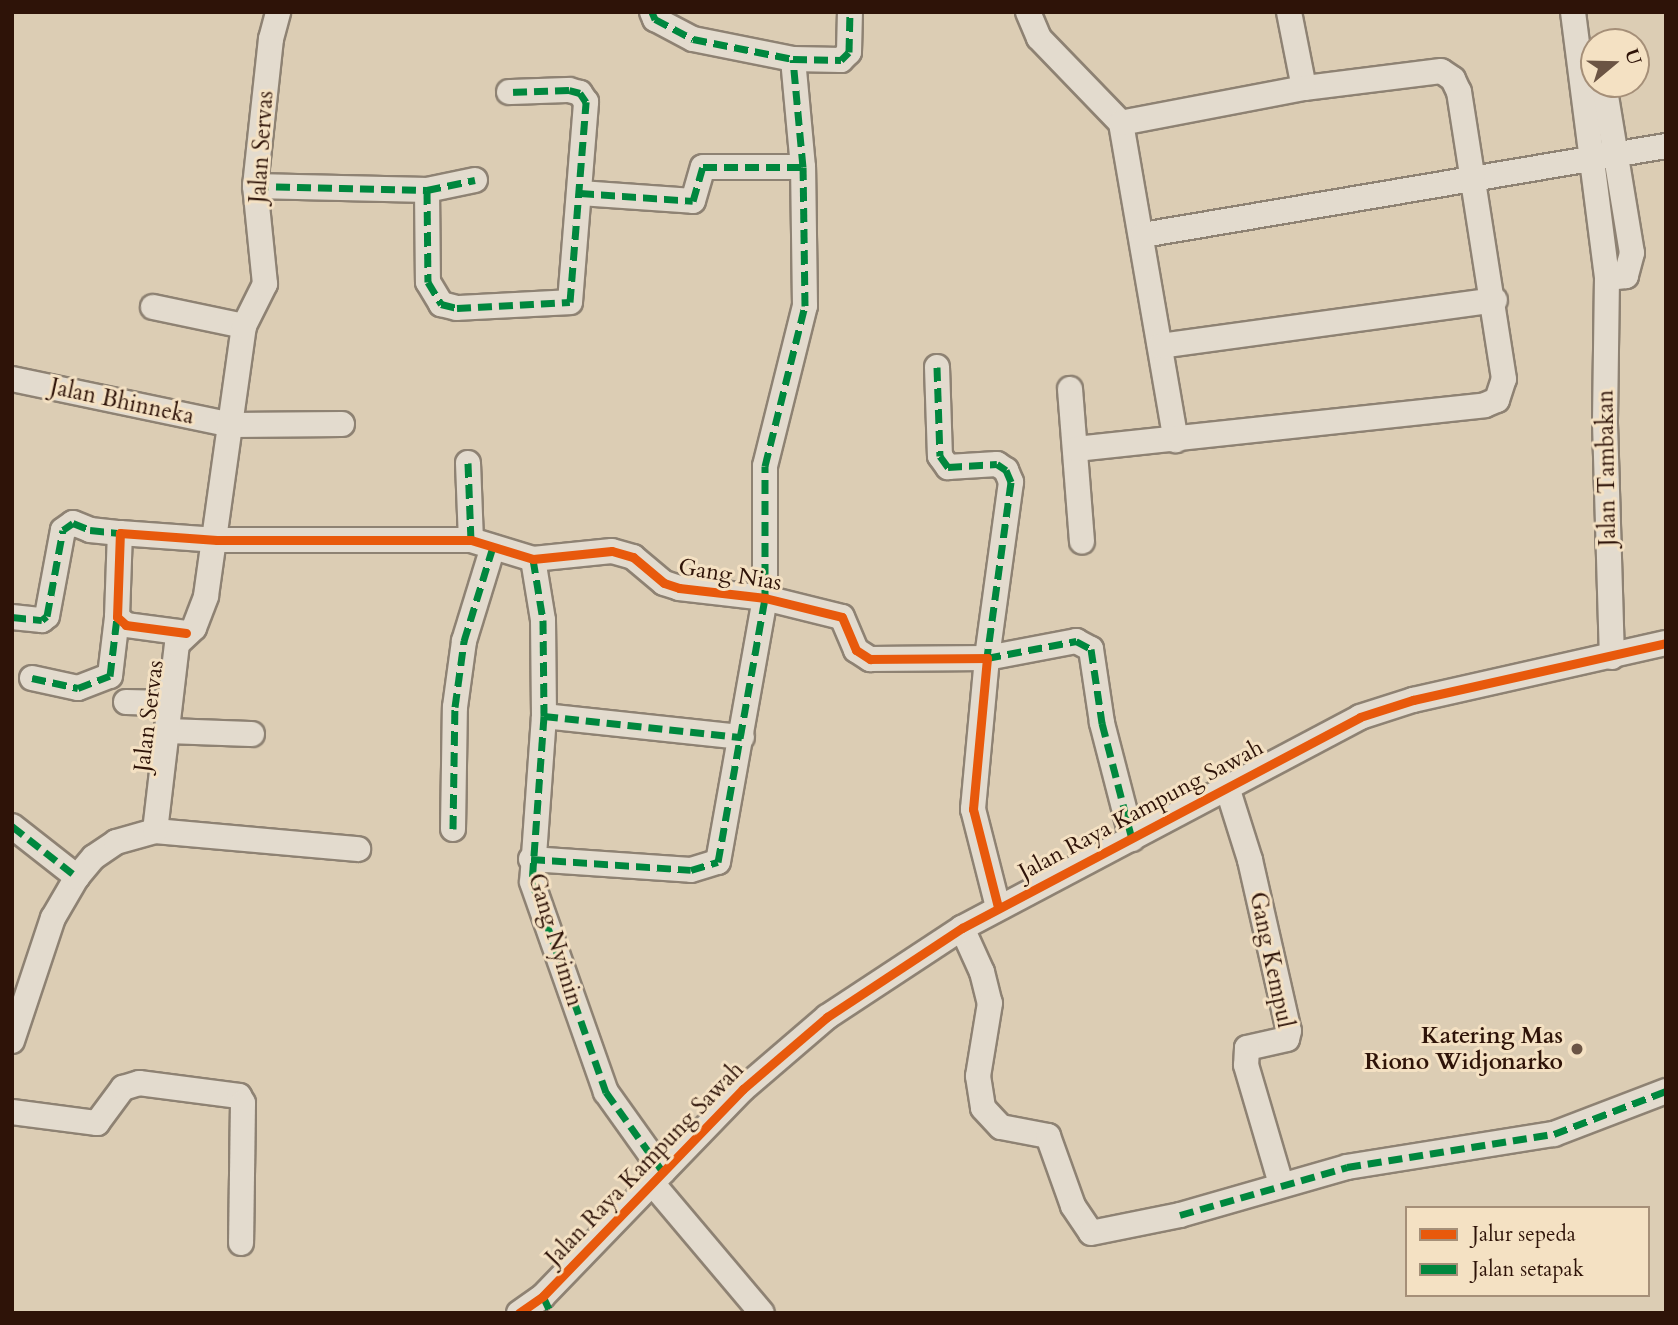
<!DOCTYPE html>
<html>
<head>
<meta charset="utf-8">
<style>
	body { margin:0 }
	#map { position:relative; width:1678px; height:1325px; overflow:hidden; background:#dccdb4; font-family:Cardo,serif }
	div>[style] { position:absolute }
	.roads { filter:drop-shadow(2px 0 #8e8273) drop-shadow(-2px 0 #8e8273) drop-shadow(0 2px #8e8273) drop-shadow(0 -2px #8e8273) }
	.minor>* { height:24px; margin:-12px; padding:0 12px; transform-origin:12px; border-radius:12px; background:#e3dbce }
	.quiet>* { height:7px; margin-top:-3.5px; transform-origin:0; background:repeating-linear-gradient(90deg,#00873e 0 14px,transparent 0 21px) }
	.cycleway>* { height:9px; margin:-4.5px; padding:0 4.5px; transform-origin:4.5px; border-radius:4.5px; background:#e8590c }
	.dots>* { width:19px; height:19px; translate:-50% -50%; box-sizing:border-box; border:4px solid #f4e1c3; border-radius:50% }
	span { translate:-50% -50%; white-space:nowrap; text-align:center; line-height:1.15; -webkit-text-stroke:6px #f4e1c3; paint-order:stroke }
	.street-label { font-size:23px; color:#2e1308 }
	.poi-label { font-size:23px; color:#2e1308; font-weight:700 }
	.right { translate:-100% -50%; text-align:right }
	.frame { position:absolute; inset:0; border:14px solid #2e1308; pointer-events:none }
	.legend { position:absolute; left:1405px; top:1206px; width:245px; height:91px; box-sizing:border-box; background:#f4e1c3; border:2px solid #a58f78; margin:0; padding:9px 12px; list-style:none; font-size:21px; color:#2e1308 }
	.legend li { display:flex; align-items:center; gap:14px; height:35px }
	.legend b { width:35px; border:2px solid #a58f78 }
	.north { position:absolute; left:1580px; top:28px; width:70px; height:70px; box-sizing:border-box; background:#f4e1c3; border:2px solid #a58f78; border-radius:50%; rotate:71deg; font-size:19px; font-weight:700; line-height:28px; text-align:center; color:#2e1308 }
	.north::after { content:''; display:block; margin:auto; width:24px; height:32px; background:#6b5444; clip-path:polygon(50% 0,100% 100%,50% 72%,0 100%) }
</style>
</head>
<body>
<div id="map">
	<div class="roads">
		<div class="minor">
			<div style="left:652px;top:12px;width:8px;rotate:67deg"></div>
			<div style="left:655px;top:19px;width:43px;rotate:27.8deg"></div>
			<div style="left:693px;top:39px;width:102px;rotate:11.3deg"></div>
			<div style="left:793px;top:59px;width:48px;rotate:1.2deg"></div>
			<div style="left:841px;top:60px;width:11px;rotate:-45deg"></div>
			<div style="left:849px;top:52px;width:40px;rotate:-88.6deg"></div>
			<div style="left:1028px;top:12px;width:28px;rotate:67deg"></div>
			<div style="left:1039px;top:38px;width:118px;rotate:46deg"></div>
			<div style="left:1121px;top:123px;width:322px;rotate:80.2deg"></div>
			<div style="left:1289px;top:12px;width:77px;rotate:78.8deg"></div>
			<div style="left:1573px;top:12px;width:268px;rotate:82.7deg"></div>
			<div style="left:1607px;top:278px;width:145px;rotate:90.8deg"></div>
			<div style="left:1605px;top:423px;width:234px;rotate:88.3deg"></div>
			<div style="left:1604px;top:84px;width:171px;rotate:80.6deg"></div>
			<div style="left:1632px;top:253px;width:24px;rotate:105deg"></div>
			<div style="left:1626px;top:276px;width:19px;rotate:174deg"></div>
			<div style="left:255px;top:186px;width:172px;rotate:1.3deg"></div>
			<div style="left:427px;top:190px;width:92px;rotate:89.4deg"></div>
			<div style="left:428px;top:282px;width:26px;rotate:59deg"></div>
			<div style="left:441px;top:304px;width:16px;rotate:14deg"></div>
			<div style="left:457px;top:308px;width:113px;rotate:-3deg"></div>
			<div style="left:570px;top:302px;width:201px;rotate:-85.4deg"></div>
			<div style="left:586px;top:102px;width:11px;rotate:-124deg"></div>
			<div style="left:580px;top:93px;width:11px;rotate:-165deg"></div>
			<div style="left:569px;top:90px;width:60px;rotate:178.1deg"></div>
			<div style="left:427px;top:190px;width:49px;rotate:-11.8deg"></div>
			<div style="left:580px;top:193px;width:113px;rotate:4deg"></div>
			<div style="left:693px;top:201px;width:35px;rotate:-74deg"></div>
			<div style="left:703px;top:167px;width:100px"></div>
			<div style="left:1143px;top:235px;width:531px;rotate:-9.66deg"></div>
			<div style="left:153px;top:307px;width:93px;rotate:11.8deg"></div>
			<div style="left:1160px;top:346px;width:338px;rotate:-7.8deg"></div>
			<div style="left:937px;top:367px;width:89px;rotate:88.1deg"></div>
			<div style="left:940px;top:456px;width:14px;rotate:54deg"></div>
			<div style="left:948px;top:467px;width:49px;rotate:-3.5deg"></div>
			<div style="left:997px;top:464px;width:11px;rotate:34deg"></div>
			<div style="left:1006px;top:470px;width:13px;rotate:67deg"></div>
			<div style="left:1011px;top:482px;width:178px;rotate:97.8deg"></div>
			<div style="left:987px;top:658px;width:91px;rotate:-10.8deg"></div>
			<div style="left:1076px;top:641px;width:17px;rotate:28deg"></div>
			<div style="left:1091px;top:649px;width:75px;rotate:81.5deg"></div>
			<div style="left:1102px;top:723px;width:120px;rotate:75.5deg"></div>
			<div style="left:12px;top:379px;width:226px;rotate:11.8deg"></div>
			<div style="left:233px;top:425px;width:109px;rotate:-0.5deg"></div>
			<div style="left:1070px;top:389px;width:153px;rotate:85.5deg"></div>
			<div style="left:1076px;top:449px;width:411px;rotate:-6.1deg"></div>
			<div style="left:1485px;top:405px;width:13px;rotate:-23deg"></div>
			<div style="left:1497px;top:400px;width:22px;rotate:-72deg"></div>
			<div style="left:1504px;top:379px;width:291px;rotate:-98.9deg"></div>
			<div style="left:1459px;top:92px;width:14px;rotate:-115deg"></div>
			<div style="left:1453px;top:79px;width:14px;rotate:-146deg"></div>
			<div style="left:1441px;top:71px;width:138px;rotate:172.9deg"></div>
			<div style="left:1304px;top:88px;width:186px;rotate:169.2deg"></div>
			<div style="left:468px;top:463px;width:77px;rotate:87.8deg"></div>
			<div style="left:533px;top:559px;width:62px;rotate:80.7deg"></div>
			<div style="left:543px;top:620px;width:96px;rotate:89.4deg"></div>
			<div style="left:544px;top:716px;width:166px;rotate:94.1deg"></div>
			<div style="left:532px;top:882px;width:223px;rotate:70.6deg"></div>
			<div style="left:606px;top:1092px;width:98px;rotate:54.5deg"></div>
			<div style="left:12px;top:617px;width:30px;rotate:6deg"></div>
			<div style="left:42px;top:620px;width:6px;rotate:-39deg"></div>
			<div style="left:47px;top:616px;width:87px;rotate:-79.5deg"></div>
			<div style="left:63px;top:530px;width:12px;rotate:-35deg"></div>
			<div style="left:73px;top:523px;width:18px;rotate:22deg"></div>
			<div style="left:90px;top:530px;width:30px;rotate:6deg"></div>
			<div style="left:186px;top:633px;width:61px;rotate:-172.4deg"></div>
			<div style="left:126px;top:625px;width:12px;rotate:-138deg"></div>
			<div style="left:117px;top:617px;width:84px;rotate:-88deg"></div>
			<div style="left:120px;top:533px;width:97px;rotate:4.1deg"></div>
			<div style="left:217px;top:540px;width:254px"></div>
			<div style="left:471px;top:540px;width:65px;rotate:17deg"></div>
			<div style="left:533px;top:559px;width:79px;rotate:-5.8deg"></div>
			<div style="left:612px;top:551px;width:22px;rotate:16deg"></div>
			<div style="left:633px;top:557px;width:40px;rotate:40deg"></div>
			<div style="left:664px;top:583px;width:16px;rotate:18deg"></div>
			<div style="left:679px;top:588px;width:87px;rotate:6.6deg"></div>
			<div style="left:765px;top:598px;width:79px;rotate:13.9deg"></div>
			<div style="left:842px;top:617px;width:36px;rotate:67deg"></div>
			<div style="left:856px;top:650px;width:17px;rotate:33deg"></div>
			<div style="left:870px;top:659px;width:117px;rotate:-0.5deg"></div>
			<div style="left:987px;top:658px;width:152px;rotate:95.3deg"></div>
			<div style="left:973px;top:809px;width:101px;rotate:75.7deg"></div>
			<div style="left:32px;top:678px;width:47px;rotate:12.3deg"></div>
			<div style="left:78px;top:688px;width:34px;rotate:-21deg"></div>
			<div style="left:110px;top:676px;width:59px;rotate:-83.2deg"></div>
			<div style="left:126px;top:702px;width:42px;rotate:1.4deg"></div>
			<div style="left:544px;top:716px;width:199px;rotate:6.1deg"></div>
			<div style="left:166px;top:731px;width:86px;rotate:2deg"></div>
			<div style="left:1227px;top:787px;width:77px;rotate:72.5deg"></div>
			<div style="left:1250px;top:860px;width:175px;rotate:77.2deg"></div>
			<div style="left:1289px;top:1031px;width:8px;rotate:104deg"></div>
			<div style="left:1287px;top:1039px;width:41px;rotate:167.3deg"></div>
			<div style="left:1247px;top:1048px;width:17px;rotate:93deg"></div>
			<div style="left:1246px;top:1065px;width:124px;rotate:73.6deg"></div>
			<div style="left:12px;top:826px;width:83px;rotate:38.1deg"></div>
			<div style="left:453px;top:829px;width:122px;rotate:-89.1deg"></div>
			<div style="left:455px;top:707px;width:67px;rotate:-82.2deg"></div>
			<div style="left:464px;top:641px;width:98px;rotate:-72.9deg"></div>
			<div style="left:155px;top:831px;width:204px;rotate:5.1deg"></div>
			<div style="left:531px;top:859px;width:160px;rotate:3.9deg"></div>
			<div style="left:691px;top:870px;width:28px;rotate:-17deg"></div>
			<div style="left:718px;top:862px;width:268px;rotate:-79.9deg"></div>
			<div style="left:765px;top:598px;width:132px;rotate:-90deg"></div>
			<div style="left:765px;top:466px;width:165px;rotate:-76deg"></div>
			<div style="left:805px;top:306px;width:139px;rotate:-90.8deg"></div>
			<div style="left:803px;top:167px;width:108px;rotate:-95.3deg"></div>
			<div style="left:962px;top:928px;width:48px;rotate:65.6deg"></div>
			<div style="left:982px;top:972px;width:32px;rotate:76deg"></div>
			<div style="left:990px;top:1003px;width:74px;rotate:99.3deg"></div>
			<div style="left:978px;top:1076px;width:32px;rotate:81deg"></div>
			<div style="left:983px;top:1108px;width:26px;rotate:47deg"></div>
			<div style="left:1001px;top:1127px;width:48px;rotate:10.8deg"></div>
			<div style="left:1048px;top:1136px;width:74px;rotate:70.3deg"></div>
			<div style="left:1073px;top:1206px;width:32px;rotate:56deg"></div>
			<div style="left:1091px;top:1233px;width:91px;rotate:-11.4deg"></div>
			<div style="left:1180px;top:1215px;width:174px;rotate:-16deg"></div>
			<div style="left:1347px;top:1167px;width:210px;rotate:-9.1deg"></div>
			<div style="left:1554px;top:1134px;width:120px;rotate:-21deg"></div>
			<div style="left:12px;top:1041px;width:130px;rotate:-71.6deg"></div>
			<div style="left:53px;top:918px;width:48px;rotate:-59.7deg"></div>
			<div style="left:77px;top:877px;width:26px;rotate:-50deg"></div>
			<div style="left:94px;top:857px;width:27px;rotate:-34deg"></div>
			<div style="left:116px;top:842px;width:41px;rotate:-15.8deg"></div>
			<div style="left:155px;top:831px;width:188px;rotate:-83.3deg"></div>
			<div style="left:177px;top:644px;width:23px;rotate:-43deg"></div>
			<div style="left:194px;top:628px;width:34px;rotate:-69deg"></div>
			<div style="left:206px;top:596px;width:273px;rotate:-82deg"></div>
			<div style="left:244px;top:326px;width:47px;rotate:-63.4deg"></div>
			<div style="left:265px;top:284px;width:99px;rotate:-95.8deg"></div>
			<div style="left:255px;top:186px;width:148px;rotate:-83.8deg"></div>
			<div style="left:271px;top:39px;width:28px;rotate:-75deg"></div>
			<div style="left:12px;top:1112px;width:86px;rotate:7.4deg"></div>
			<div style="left:97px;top:1123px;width:44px;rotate:-53.4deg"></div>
			<div style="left:123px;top:1088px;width:17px;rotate:-17deg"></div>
			<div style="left:139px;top:1083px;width:101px;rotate:7.4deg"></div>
			<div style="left:239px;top:1096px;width:8px;rotate:60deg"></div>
			<div style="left:243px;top:1103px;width:140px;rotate:90.8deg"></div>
			<div style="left:652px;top:1183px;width:170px;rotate:49.8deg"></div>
			<div style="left:519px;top:1313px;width:29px;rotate:-35deg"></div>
			<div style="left:543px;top:1296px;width:288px;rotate:-46deg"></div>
			<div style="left:743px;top:1089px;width:111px;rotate:-40.6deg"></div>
			<div style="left:827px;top:1017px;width:162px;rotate:-33.4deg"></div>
			<div style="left:962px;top:928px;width:450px;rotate:-27.9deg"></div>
			<div style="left:1360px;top:717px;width:56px;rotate:-17.8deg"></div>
			<div style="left:1413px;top:700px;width:259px;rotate:-12.7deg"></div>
		</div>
	</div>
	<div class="quiet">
		<div style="left:652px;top:12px;width:8px;rotate:67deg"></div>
		<div style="left:655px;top:19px;width:43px;rotate:27.8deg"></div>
		<div style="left:693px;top:39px;width:102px;rotate:11.3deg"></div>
		<div style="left:793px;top:59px;width:48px;rotate:1.2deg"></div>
		<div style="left:841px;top:60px;width:11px;rotate:-45deg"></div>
		<div style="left:849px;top:52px;width:40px;rotate:-88.6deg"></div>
		<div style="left:255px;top:186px;width:172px;rotate:1.3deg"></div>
		<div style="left:427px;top:190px;width:92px;rotate:89.4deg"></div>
		<div style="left:428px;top:282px;width:26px;rotate:59deg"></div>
		<div style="left:441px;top:304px;width:16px;rotate:14deg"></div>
		<div style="left:457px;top:308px;width:113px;rotate:-3deg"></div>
		<div style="left:570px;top:302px;width:201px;rotate:-85.4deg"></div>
		<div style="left:586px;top:102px;width:11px;rotate:-124deg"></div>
		<div style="left:580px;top:93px;width:11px;rotate:-165deg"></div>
		<div style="left:569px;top:90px;width:60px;rotate:178.1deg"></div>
		<div style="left:427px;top:190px;width:49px;rotate:-11.8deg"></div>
		<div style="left:580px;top:193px;width:113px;rotate:4deg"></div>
		<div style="left:693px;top:201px;width:35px;rotate:-74deg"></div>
		<div style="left:703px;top:167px;width:100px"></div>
		<div style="left:937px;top:367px;width:89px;rotate:88.1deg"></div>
		<div style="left:940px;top:456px;width:14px;rotate:54deg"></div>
		<div style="left:948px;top:467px;width:49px;rotate:-3.5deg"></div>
		<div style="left:997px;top:464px;width:11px;rotate:34deg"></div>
		<div style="left:1006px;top:470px;width:13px;rotate:67deg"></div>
		<div style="left:1011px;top:482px;width:178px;rotate:97.8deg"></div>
		<div style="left:987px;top:658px;width:91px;rotate:-10.8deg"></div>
		<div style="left:1076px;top:641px;width:17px;rotate:28deg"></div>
		<div style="left:1091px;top:649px;width:75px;rotate:81.5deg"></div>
		<div style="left:1102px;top:723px;width:120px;rotate:75.5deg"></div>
		<div style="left:468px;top:463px;width:77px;rotate:87.8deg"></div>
		<div style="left:533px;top:559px;width:62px;rotate:80.7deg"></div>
		<div style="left:543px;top:620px;width:96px;rotate:89.4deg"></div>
		<div style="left:544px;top:716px;width:166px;rotate:94.1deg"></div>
		<div style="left:532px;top:882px;width:223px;rotate:70.6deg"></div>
		<div style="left:606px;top:1092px;width:98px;rotate:54.5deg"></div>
		<div style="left:12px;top:617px;width:30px;rotate:6deg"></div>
		<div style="left:42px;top:620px;width:6px;rotate:-39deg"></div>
		<div style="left:47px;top:616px;width:87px;rotate:-79.5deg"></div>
		<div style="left:63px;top:530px;width:12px;rotate:-35deg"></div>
		<div style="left:73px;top:523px;width:18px;rotate:22deg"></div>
		<div style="left:90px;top:530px;width:30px;rotate:6deg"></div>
		<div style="left:32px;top:678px;width:47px;rotate:12.3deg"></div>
		<div style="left:78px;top:688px;width:34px;rotate:-21deg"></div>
		<div style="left:110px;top:676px;width:59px;rotate:-83.2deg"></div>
		<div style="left:544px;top:716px;width:199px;rotate:6.1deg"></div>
		<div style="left:12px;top:826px;width:83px;rotate:38.1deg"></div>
		<div style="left:453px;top:829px;width:122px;rotate:-89.1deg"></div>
		<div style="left:455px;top:707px;width:67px;rotate:-82.2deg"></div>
		<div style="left:464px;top:641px;width:98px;rotate:-72.9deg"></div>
		<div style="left:531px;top:859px;width:160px;rotate:3.9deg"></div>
		<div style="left:691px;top:870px;width:28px;rotate:-17deg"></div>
		<div style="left:718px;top:862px;width:268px;rotate:-79.9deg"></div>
		<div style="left:765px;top:598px;width:132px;rotate:-90deg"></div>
		<div style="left:765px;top:466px;width:165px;rotate:-76deg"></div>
		<div style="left:805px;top:306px;width:139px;rotate:-90.8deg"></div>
		<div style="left:803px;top:167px;width:108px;rotate:-95.3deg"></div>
		<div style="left:1180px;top:1215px;width:174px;rotate:-16deg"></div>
		<div style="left:1347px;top:1167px;width:210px;rotate:-9.1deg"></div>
		<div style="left:1554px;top:1134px;width:120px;rotate:-21deg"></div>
		<div style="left:543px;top:1296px;width:19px;rotate:65deg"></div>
	</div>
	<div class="cycleway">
		<div style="left:186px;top:633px;width:61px;rotate:-172.4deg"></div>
		<div style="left:126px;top:625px;width:12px;rotate:-138deg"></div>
		<div style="left:117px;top:617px;width:84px;rotate:-88deg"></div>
		<div style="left:120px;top:533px;width:97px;rotate:4.1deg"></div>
		<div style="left:217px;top:540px;width:254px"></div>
		<div style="left:471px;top:540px;width:65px;rotate:17deg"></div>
		<div style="left:533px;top:559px;width:79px;rotate:-5.8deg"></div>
		<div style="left:612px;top:551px;width:22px;rotate:16deg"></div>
		<div style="left:633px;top:557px;width:40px;rotate:40deg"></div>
		<div style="left:664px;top:583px;width:16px;rotate:18deg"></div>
		<div style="left:679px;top:588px;width:87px;rotate:6.6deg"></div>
		<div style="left:765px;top:598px;width:79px;rotate:13.9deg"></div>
		<div style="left:842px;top:617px;width:36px;rotate:67deg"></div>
		<div style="left:856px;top:650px;width:17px;rotate:33deg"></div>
		<div style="left:870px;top:659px;width:117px;rotate:-0.5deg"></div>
		<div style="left:987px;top:658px;width:152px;rotate:95.3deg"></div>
		<div style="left:973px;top:809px;width:101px;rotate:75.7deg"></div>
		<div style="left:519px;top:1313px;width:29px;rotate:-35deg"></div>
		<div style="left:543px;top:1296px;width:288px;rotate:-46deg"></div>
		<div style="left:743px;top:1089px;width:111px;rotate:-40.6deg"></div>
		<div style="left:827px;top:1017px;width:162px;rotate:-33.4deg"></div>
		<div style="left:962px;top:928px;width:450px;rotate:-27.9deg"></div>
		<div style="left:1360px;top:717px;width:56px;rotate:-17.8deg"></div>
		<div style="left:1413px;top:700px;width:259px;rotate:-12.7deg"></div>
	</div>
	<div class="dots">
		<div style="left:1577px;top:1049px;background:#6b5444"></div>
	</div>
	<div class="street-label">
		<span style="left:262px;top:147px;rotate:-86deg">Jalan Servas</span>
		<span style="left:122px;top:402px;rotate:12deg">Jalan Bhinneka</span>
		<span style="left:1607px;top:468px;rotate:-91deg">Jalan Tambakan</span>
		<span style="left:730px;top:575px;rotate:9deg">Gang Nias</span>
		<span style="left:149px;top:716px;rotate:-83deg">Jalan Servas</span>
		<span style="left:1141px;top:810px;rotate:-28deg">Jalan Raya Kampung Sawah</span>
		<span style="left:555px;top:940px;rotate:73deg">Gang Nyimin</span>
		<span style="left:1271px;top:960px;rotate:78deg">Gang Kempul</span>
		<span style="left:645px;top:1164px;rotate:-46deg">Jalan Raya Kampung Sawah</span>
	</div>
	<div class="poi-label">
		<span class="right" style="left:1563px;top:1049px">Katering Mas<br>Riono Widjonarko</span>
	</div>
	<div class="frame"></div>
	<ul class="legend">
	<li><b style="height:9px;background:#e8590c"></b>Jalur sepeda</li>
	<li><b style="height:9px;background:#00873e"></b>Jalan setapak</li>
	</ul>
	<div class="north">U</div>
</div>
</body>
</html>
